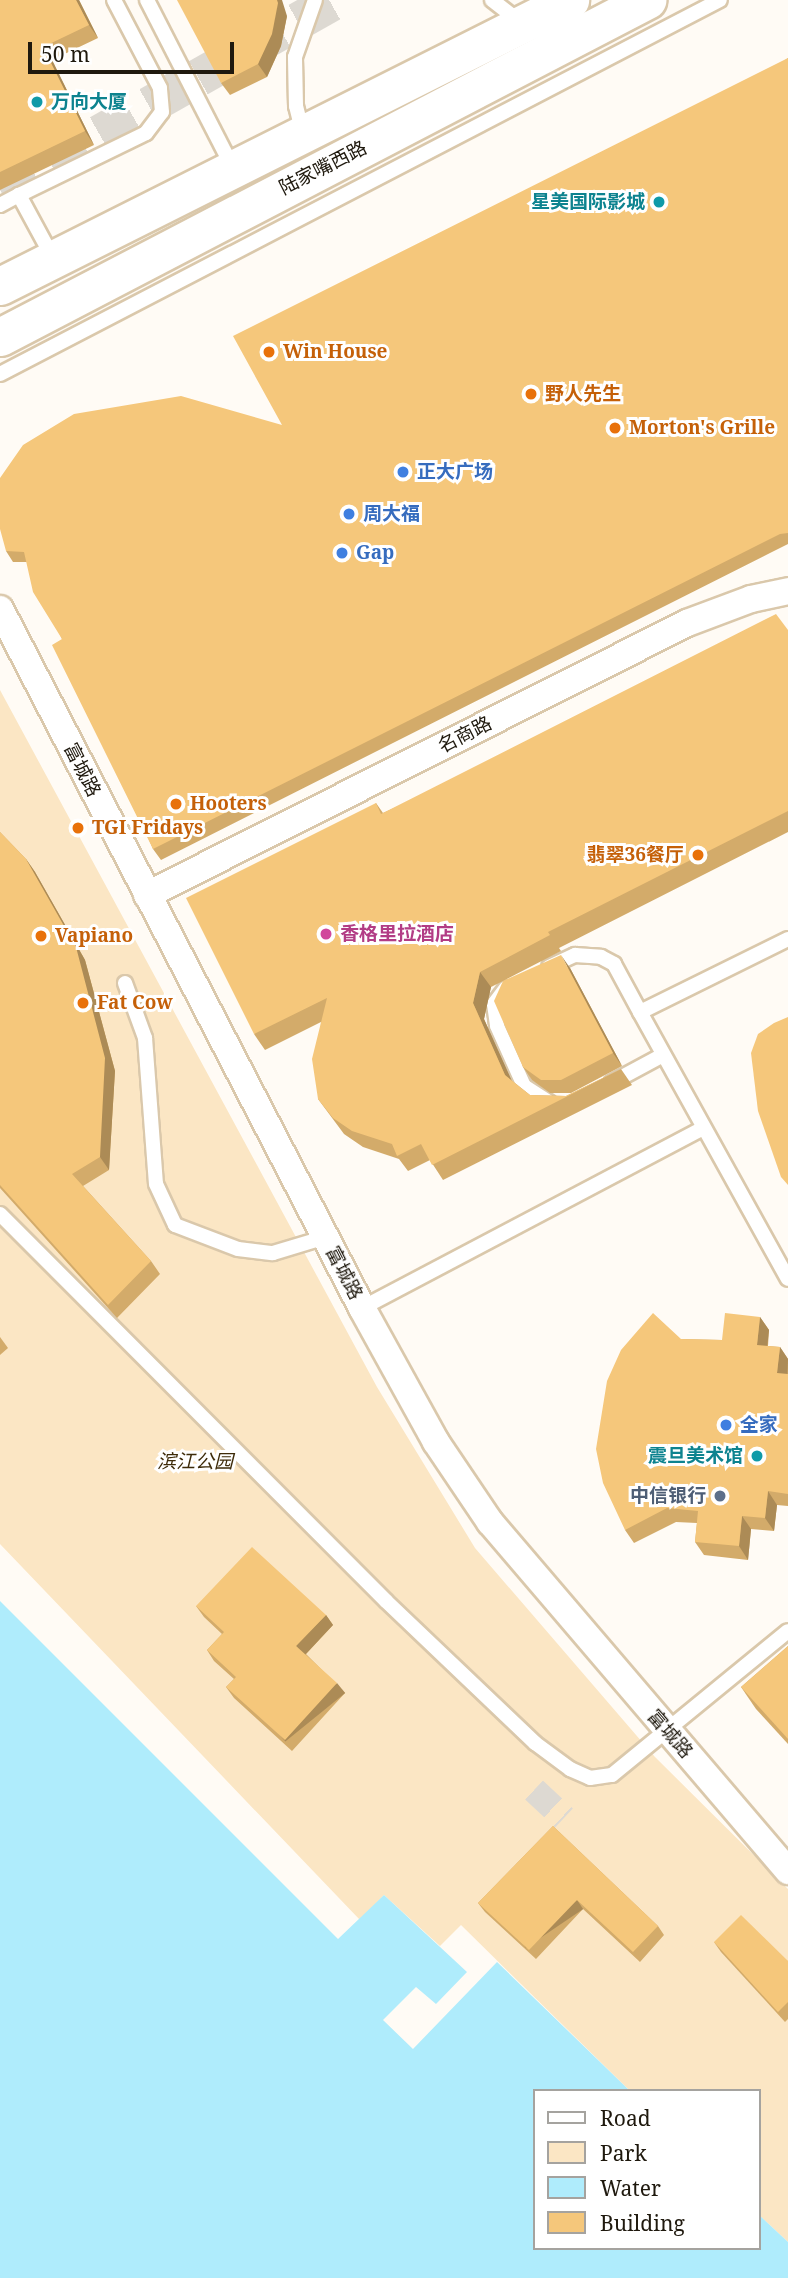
<!DOCTYPE html>
<html>
<head>
<meta charset="utf-8">
<style>
	body { margin:0 }
	#map { position:relative; width:788px; height:2278px; overflow:hidden; background:#fffbf5; font-family:"Noto Serif","Noto Sans SC",serif }
	div>[style] { position:absolute }
	.green>* { inset:0; background:#fbe6c4 }
	.water>* { inset:0; background:#afecfc }
	.street-tunnel>* { height:26px; margin-top:-13px; transform-origin:0; background:repeating-linear-gradient(90deg,#ddd9d2 0 26px,transparent 0 39px) }
	.highway-tunnel>* { height:38px; margin-top:-19px; transform-origin:0; background:repeating-linear-gradient(90deg,#ddd9d2 0 38px,transparent 0 57px) }
	.roads { filter:drop-shadow(2px 0 #dac8ab) drop-shadow(-2px 0 #dac8ab) drop-shadow(0 2px #dac8ab) drop-shadow(0 -2px #dac8ab) }
	.lane>* { height:14px; margin:-7px; padding:0 7px; transform-origin:7px; border-radius:7px; background:#fff }
	.street>* { height:26px; margin:-13px; padding:0 13px; transform-origin:13px; border-radius:13px; background:#fff }
	.secondary>* { height:37px; margin:-18.5px; padding:0 18.5px; transform-origin:18.5px; border-radius:18.5px; background:#fff }
	.wall>* { inset:0; background:#d3ab6a }
	.shaded-wall>* { inset:0; background:#ac8b56; transform-origin:0 0 }
	.building>* { inset:0; background:#f5c77b }
	.dots>* { width:19px; height:19px; translate:-50% -50%; box-sizing:border-box; border:4px solid #fff; border-radius:50% }
	span { translate:-50% -50%; white-space:nowrap; text-align:center; line-height:1.15; -webkit-text-stroke:6px #fff; paint-order:stroke }
	.culture-label { font-size:19px; color:#0d838f; font-weight:700 }
	.left { translate:0 -50%; text-align:left }
	.right { translate:-100% -50%; text-align:right }
	.street-label { font-size:19px; color:#1f190e }
	.food-label { font-size:19px; color:#c56008; font-weight:700 }
	.shop-label { font-size:19px; color:#366cbe; font-weight:700 }
	.hotel-label { font-size:19px; color:#b23c85; font-weight:700 }
	.park-label { font-size:19px; color:#3e2b09; font-style:italic }
	.service-label { font-size:19px; color:#4e5e75; font-weight:700 }
	.legend { position:absolute; left:533px; top:2089px; width:228px; height:161px; box-sizing:border-box; background:#fff; border:2px solid #a5a39f; margin:0; padding:9px 12px; list-style:none; font-size:21px; color:#1f190e }
	.legend li { display:flex; align-items:center; gap:14px; height:35px }
	.legend b { width:35px; border:2px solid #a5a39f }
	.scale { position:absolute; left:28px; top:42px; width:206px; height:32px; box-sizing:border-box; border:4px solid #1f190e; border-top:0; padding-left:9px; font-size:21px; line-height:24px; white-space:nowrap; color:#1f190e; -webkit-text-stroke:5px #fff; paint-order:stroke }
</style>
</head>
<body>
<div id="map">
	<div class="green">
		<div style="clip-path:polygon(0 690px,377px 1387px,475px 1548px,655px 1757px,788px 1889px,788px 2242px,758px 2214px,758px 2091px,630px 2091px,461px 1925px,440px 1946px,384px 1895px,360px 1920px,0 1544px)"></div>
	</div>
	<div class="water">
		<div style="clip-path:polygon(0 1601px,338px 1939px,384px 1895px,467px 1972px,436px 2004px,416px 1987px,383px 2020px,413px 2049px,497px 1962px,630px 2091px,534px 2091px,534px 2248px,758px 2248px,758px 2214px,788px 2242px,788px 2278px,0 2278px)"></div>
	</div>
	<div class="street-tunnel">
		<div style="left:534px;top:1790px;width:41px;rotate:43deg"></div>
	</div>
	<div class="highway-tunnel">
		<div style="left:0;top:190px;width:386px;rotate:-29.5deg"></div>
	</div>
	<div class="roads">
		<div class="lane">
			<div style="left:147px;top:0;width:189px;rotate:62.9deg"></div>
			<div style="left:492px;top:0;width:37px;rotate:38deg"></div>
			<div style="left:303px;top:134px;width:29px;rotate:-104deg"></div>
			<div style="left:296px;top:106px;width:49px;rotate:-91.2deg"></div>
			<div style="left:295px;top:57px;width:60px;rotate:-70.7deg"></div>
			<div style="left:0;top:205px;width:21px;rotate:-28deg"></div>
			<div style="left:53px;top:258px;width:72px;rotate:-118.4deg"></div>
			<div style="left:19px;top:195px;width:141px;rotate:-26deg"></div>
			<div style="left:146px;top:133px;width:26px;rotate:-53deg"></div>
			<div style="left:162px;top:112px;width:24px;rotate:-95deg"></div>
			<div style="left:160px;top:88px;width:99px;rotate:-117.6deg"></div>
			<div style="left:0;top:374px;width:811px;rotate:-27.45deg"></div>
			<div style="left:788px;top:939px;width:165px;rotate:153.7deg"></div>
			<div style="left:640px;top:1012px;width:305px;rotate:61deg"></div>
			<div style="left:549px;top:967px;width:29px;rotate:-25deg"></div>
			<div style="left:575px;top:955px;width:26px;rotate:4deg"></div>
			<div style="left:601px;top:957px;width:15px;rotate:28deg"></div>
			<div style="left:614px;top:964px;width:55px;rotate:61.6deg"></div>
			<div style="left:125px;top:983px;width:59px;rotate:70deg"></div>
			<div style="left:145px;top:1038px;width:146px;rotate:85.7deg"></div>
			<div style="left:156px;top:1184px;width:45px;rotate:65.1deg"></div>
			<div style="left:175px;top:1225px;width:67px;rotate:20.9deg"></div>
			<div style="left:238px;top:1249px;width:35px;rotate:7deg"></div>
			<div style="left:273px;top:1253px;width:55px;rotate:-16.8deg"></div>
			<div style="left:506px;top:988px;width:20px;rotate:127deg"></div>
			<div style="left:494px;top:1004px;width:22px;rotate:82deg"></div>
			<div style="left:497px;top:1026px;width:66px;rotate:65.8deg"></div>
			<div style="left:524px;top:1086px;width:31px;rotate:33deg"></div>
			<div style="left:611px;top:1083px;width:59px;rotate:-28.3deg"></div>
			<div style="left:0;top:1214px;width:547px;rotate:45.07deg"></div>
			<div style="left:386px;top:1601px;width:206px;rotate:43.6deg"></div>
			<div style="left:535px;top:1743px;width:44px;rotate:36.6deg"></div>
			<div style="left:570px;top:1769px;width:22px;rotate:24deg"></div>
			<div style="left:590px;top:1778px;width:22px;rotate:-8deg"></div>
			<div style="left:612px;top:1775px;width:227px;rotate:-39.3deg"></div>
			<div style="left:362px;top:1308px;width:384px;rotate:-27.8deg"></div>
		</div>
		<div class="street">
			<div style="left:0;top:609px;width:787px;rotate:62.62deg"></div>
			<div style="left:362px;top:1308px;width:153px;rotate:61.1deg"></div>
			<div style="left:436px;top:1442px;width:97px;rotate:56deg"></div>
			<div style="left:490px;top:1522px;width:459px;rotate:49.5deg"></div>
			<div style="left:147px;top:895px;width:605px;rotate:-26.73deg"></div>
			<div style="left:687px;top:623px;width:68px;rotate:-20.6deg"></div>
			<div style="left:751px;top:599px;width:38px;rotate:-12deg"></div>
		</div>
		<div class="secondary">
			<div style="left:0;top:286px;width:638px;rotate:-26.65deg"></div>
			<div style="left:0;top:337px;width:730px;rotate:-27.51deg"></div>
		</div>
	</div>
	<div class="wall">
		<div style="clip-path:polygon(0 0,79px 0,98px 38px,52px 60px,94px 145px,0 190px)"></div>
		<div style="clip-path:polygon(287px 16px,281px 46px,267px 77px,230px 95px,221px 83px)"></div>
		<div style="clip-path:polygon(788px 58px,788px 544px,161px 860px,153px 849px,62px 639px,27px 562px,13px 562px,6px 551px,282px 425px)"></div>
		<div style="clip-path:polygon(788px 630px,788px 832px,559px 948px,561px 951px,503px 981px,570px 968px,622px 1066px,571px 1093px,550px 1093px,532px 1080px,523px 1067px,503px 981px,491px 987px,484px 1019px,511px 1080px,530px 1095px,566px 1096px,621px 1069px,632px 1085px,443px 1180px,430px 1160px,408px 1171px,399px 1159px,363px 1147px,344px 1134px,318px 1099px,321px 1022px,265px 1050px,254px 1034px,376px 803px,383px 813px)"></div>
		<div style="clip-path:polygon(0 832px,26px 859px,35px 872px,85px 960px,115px 1071px,109px 1170px,83px 1186px,151px 1261px,160px 1274px,117px 1318px,0 1188px)"></div>
		<div style="clip-path:polygon(760px 1317px,769px 1330px,768px 1346px,780px 1347px,788px 1359px,788px 1506px,777px 1505px,774px 1531px,751px 1529px,748px 1560px,704px 1555px,695px 1542px,697px 1523px,676px 1522px,634px 1543px,625px 1530px,681px 1339px,722px 1340px)"></div>
		<div style="clip-path:polygon(0 1337px,8px 1348px,0 1355px)"></div>
		<div style="clip-path:polygon(196px 1606px,326px 1615px,333px 1625px,306px 1654px,345px 1693px,292px 1751px,234px 1698px,226px 1687px,234px 1679px,214px 1661px,207px 1650px,222px 1634px,204px 1617px)"></div>
		<div style="clip-path:polygon(788px 1646px,788px 1744px,756px 1709px,741px 1687px)"></div>
		<div style="clip-path:polygon(553px 1826px,658px 1926px,664px 1935px,640px 1962px,583px 1909px,536px 1959px,485px 1912px,478px 1903px)"></div>
		<div style="clip-path:polygon(714px 1942px,788px 1961px,788px 2019px,785px 2022px,721px 1952px)"></div>
	</div>
	<div class="shaded-wall">
		<div style="clip-path:polygon(76px 0,79px 0,98px 38px,89px 25px)"></div>
		<div style="clip-path:polygon(277px 0,282px 0,287px 16px,281px 46px,267px 77px,258px 64px)"></div>
		<div style="clip-path:polygon(43px 47px,52px 60px,94px 145px,85px 131px)"></div>
		<div style="clip-path:polygon(26px 859px,35px 872px,85px 960px,115px 1071px,109px 1170px,100px 1157px)"></div>
		<div style="clip-path:polygon(561px 955px,570px 968px,622px 1066px,613px 1053px)"></div>
		<div style="clip-path:polygon(480px 972px,491px 987px,484px 1019px,516px 1090px,505px 1075px,473px 1003px)"></div>
		<div style="clip-path:polygon(760px 1317px,769px 1330px,766px 1358px,757px 1345px)"></div>
		<div style="clip-path:polygon(780px 1347px,788px 1359px,787px 1386px,777px 1373px)"></div>
		<div style="clip-path:polygon(768px 1491px,777px 1505px,774px 1531px,765px 1518px)"></div>
		<div style="clip-path:polygon(742px 1516px,751px 1529px,748px 1560px,739px 1546px)"></div>
		<div style="clip-path:polygon(326px 1615px,333px 1625px,304px 1656px,296px 1646px)"></div>
		<div style="left:337px;top:1683px;width:13px;height:77px;rotate:51deg"></div>
		<div style="left:577px;top:1900px;width:11px;height:69px;rotate:56deg"></div>
	</div>
	<div class="building">
		<div style="clip-path:polygon(0 0,76px 0,89px 25px,43px 47px,85px 131px,0 172px)"></div>
		<div style="clip-path:polygon(177px 0,277px 0,278px 3px,272px 34px,258px 64px,221px 83px)"></div>
		<div style="clip-path:polygon(788px 58px,788px 533px,780px 534px,153px 849px,52px 645px,62px 639px,33px 592px,24px 552px,6px 551px,0 529px,0 478px,23px 445px,74px 414px,181px 396px,282px 425px,233px 336px)"></div>
		<div style="clip-path:polygon(776px 614px,788px 630px,788px 811px,548px 932px,550px 935px,480px 972px,473px 1003px,505px 1075px,530px 1095px,566px 1096px,621px 1069px,432px 1165px,421px 1144px,397px 1156px,392px 1144px,352px 1131px,333px 1118px,318px 1099px,312px 1059px,327px 998px,254px 1034px,186px 898px,376px 803px,381px 814px)"></div>
		<div style="clip-path:polygon(0 832px,26px 859px,76px 947px,105px 1058px,100px 1157px,72px 1174px,151px 1261px,108px 1305px,0 1185px)"></div>
		<div style="clip-path:polygon(561px 955px,613px 1053px,561px 1080px,541px 1080px,523px 1067px,494px 1001px,503px 981px)"></div>
		<div style="clip-path:polygon(788px 1017px,788px 1185px,781px 1177px,758px 1111px,751px 1053px,758px 1034px,774px 1023px)"></div>
		<div style="clip-path:polygon(653px 1313px,681px 1339px,722px 1340px,725px 1313px,760px 1317px,757px 1345px,780px 1347px,777px 1373px,788px 1374px,788px 1494px,768px 1491px,765px 1518px,742px 1516px,739px 1546px,695px 1542px,698px 1511px,667px 1508px,625px 1530px,603px 1483px,596px 1449px,607px 1381px,621px 1350px)"></div>
		<div style="clip-path:polygon(252px 1547px,326px 1615px,296px 1646px,337px 1683px,285px 1740px,226px 1687px,236px 1677px,207px 1650px,224px 1632px,196px 1606px)"></div>
		<div style="clip-path:polygon(788px 1646px,788px 1739px,741px 1687px)"></div>
		<div style="clip-path:polygon(553px 1826px,658px 1926px,633px 1952px,577px 1900px,529px 1950px,478px 1903px)"></div>
		<div style="clip-path:polygon(741px 1915px,788px 1961px,788px 2002px,778px 2012px,714px 1942px)"></div>
	</div>
	<div class="dots">
		<div style="left:37px;top:102px;background:#0f9aa8"></div>
		<div style="left:659px;top:202px;background:#0f9aa8"></div>
		<div style="left:269px;top:352px;background:#e8710a"></div>
		<div style="left:531px;top:394px;background:#e8710a"></div>
		<div style="left:615px;top:428px;background:#e8710a"></div>
		<div style="left:403px;top:472px;background:#3f7fe0"></div>
		<div style="left:349px;top:514px;background:#3f7fe0"></div>
		<div style="left:342px;top:553px;background:#3f7fe0"></div>
		<div style="left:176px;top:804px;background:#e8710a"></div>
		<div style="left:78px;top:828px;background:#e8710a"></div>
		<div style="left:698px;top:855px;background:#e8710a"></div>
		<div style="left:326px;top:934px;background:#d1479c"></div>
		<div style="left:41px;top:936px;background:#e8710a"></div>
		<div style="left:83px;top:1003px;background:#e8710a"></div>
		<div style="left:726px;top:1425px;background:#3f7fe0"></div>
		<div style="left:757px;top:1456px;background:#0f9aa8"></div>
		<div style="left:720px;top:1496px;background:#5c6f8a"></div>
	</div>
	<div class="culture-label">
		<span class="left" style="left:51px;top:102px">万向大厦</span>
		<span class="right" style="left:645px;top:202px">星美国际影城</span>
		<span class="right" style="left:743px;top:1456px">震旦美术馆</span>
	</div>
	<div class="street-label">
		<span style="left:323px;top:168px;rotate:-27deg">陆家嘴西路</span>
		<span style="left:465px;top:735px;rotate:-27deg">名商路</span>
		<span style="left:82px;top:770px;rotate:63deg">富城路</span>
		<span style="left:344px;top:1273px;rotate:63deg">富城路</span>
		<span style="left:670px;top:1734px;rotate:49deg">富城路</span>
	</div>
	<div class="food-label">
		<span class="left" style="left:283px;top:352px">Win House</span>
		<span class="left" style="left:545px;top:394px">野人先生</span>
		<span class="left" style="left:629px;top:428px">Morton's Grille</span>
		<span class="left" style="left:190px;top:804px">Hooters</span>
		<span class="left" style="left:92px;top:828px">TGI Fridays</span>
		<span class="right" style="left:684px;top:855px">翡翠36餐厅</span>
		<span class="left" style="left:55px;top:936px">Vapiano</span>
		<span class="left" style="left:97px;top:1003px">Fat Cow</span>
	</div>
	<div class="shop-label">
		<span class="left" style="left:417px;top:472px">正大广场</span>
		<span class="left" style="left:363px;top:514px">周大福</span>
		<span class="left" style="left:356px;top:553px">Gap</span>
		<span class="left" style="left:740px;top:1425px">全家</span>
	</div>
	<div class="hotel-label">
		<span class="left" style="left:340px;top:934px">香格里拉酒店</span>
	</div>
	<div class="park-label">
		<span style="left:195px;top:1462px">滨江公园</span>
	</div>
	<div class="service-label">
		<span class="right" style="left:706px;top:1496px">中信银行</span>
	</div>
	<ul class="legend">
	<li><b style="height:9px;background:#fff"></b>Road</li>
	<li><b style="height:19px;background:#fbe6c4"></b>Park</li>
	<li><b style="height:19px;background:#afecfc"></b>Water</li>
	<li><b style="height:19px;background:#f5c77b"></b>Building</li>
	</ul>
	<div class="scale">50 m</div>
</div>
</body>
</html>
